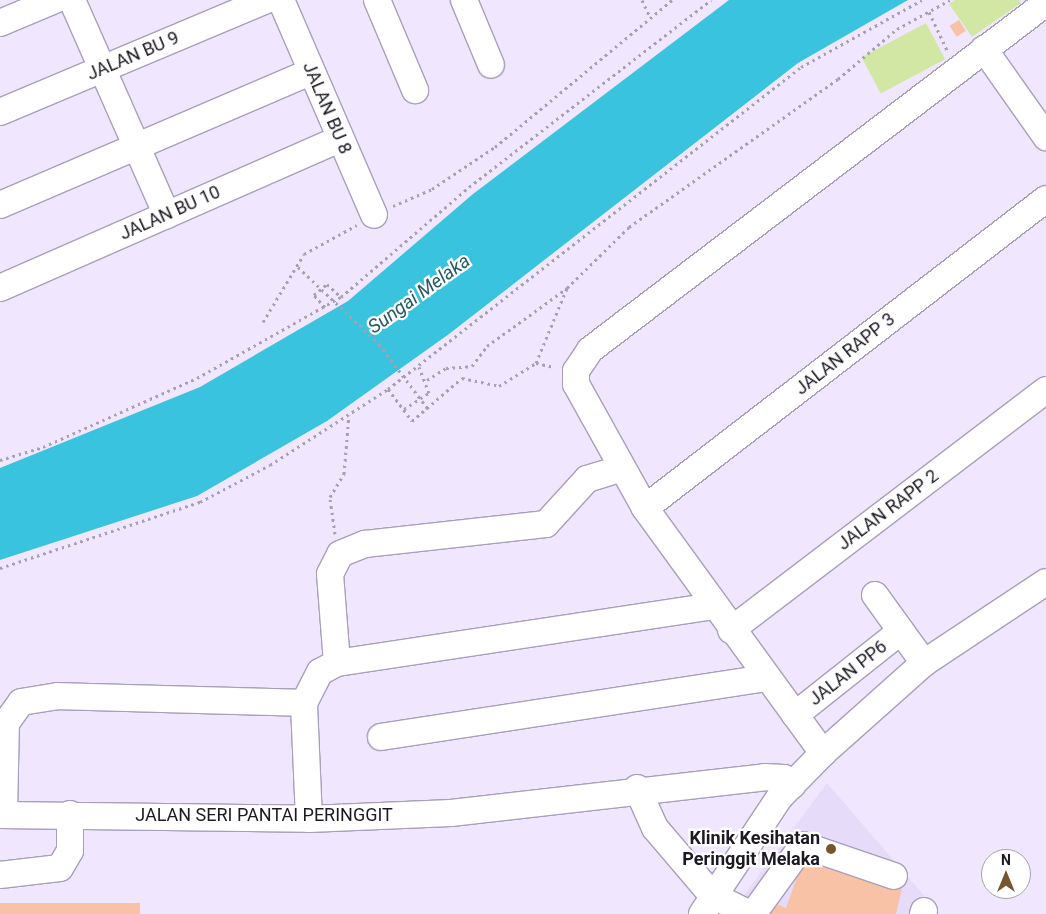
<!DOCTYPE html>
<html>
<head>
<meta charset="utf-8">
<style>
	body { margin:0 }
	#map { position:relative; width:1046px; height:914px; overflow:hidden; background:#f0e7ff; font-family:Roboto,sans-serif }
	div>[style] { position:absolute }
	.built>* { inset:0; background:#e6dbf9 }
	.green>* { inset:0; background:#d3e7a5; transform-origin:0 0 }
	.water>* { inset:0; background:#39c3de }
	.building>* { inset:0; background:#f8c2a7; transform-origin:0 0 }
	.path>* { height:3px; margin-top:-1.5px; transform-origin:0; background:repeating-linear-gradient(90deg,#a7a0b3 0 2.5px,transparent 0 6.5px) }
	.roads { filter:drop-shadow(1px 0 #a99fba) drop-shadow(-1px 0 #a99fba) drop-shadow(0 1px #a99fba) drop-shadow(0 -1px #a99fba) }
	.minor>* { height:26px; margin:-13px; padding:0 13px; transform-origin:13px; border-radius:13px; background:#fff }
	.path-bridge>* { height:3px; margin-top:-1.5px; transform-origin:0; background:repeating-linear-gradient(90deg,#a7a0b3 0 2.5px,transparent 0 6.5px) }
	.dots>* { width:14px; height:14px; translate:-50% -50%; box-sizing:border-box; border:2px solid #fff; border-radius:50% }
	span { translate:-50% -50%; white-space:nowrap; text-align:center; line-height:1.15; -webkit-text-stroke:4.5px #fff; paint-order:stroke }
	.street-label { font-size:18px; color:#1d1923 }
	.poi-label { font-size:18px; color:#1d1923; font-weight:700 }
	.right { translate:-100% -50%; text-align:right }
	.water-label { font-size:19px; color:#255b67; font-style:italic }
	.north { position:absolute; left:981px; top:849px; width:50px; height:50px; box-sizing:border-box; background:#fff; border:1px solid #a5a3a7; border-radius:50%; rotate:0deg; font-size:14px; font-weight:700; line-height:20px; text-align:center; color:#1d1923 }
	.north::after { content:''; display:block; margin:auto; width:18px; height:22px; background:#77552d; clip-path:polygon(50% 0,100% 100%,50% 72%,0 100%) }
</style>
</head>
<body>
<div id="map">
	<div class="built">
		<div style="clip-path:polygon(827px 783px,940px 914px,730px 914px)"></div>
	</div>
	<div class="green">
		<div style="clip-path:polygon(955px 0,1019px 0,1021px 3px,972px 37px,949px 4px)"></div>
		<div style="left:926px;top:23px;width:41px;height:73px;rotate:62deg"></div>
	</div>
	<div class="water">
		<div style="clip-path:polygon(729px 0,908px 0,798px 63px,449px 334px,327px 421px,197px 496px,0 560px,0 468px,200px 387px,348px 301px,473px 194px)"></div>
	</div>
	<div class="building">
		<div style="left:959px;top:20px;width:13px;height:11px;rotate:58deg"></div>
		<div style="clip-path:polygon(803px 860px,902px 888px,896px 914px,765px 914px,770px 901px,786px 908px)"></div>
		<div style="left:0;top:903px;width:140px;height:11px"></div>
	</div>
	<div class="path">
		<div style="left:642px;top:0;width:19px;rotate:65deg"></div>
		<div style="left:929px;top:12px;width:42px;rotate:64.7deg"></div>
		<div style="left:393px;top:206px;width:43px;rotate:-23.6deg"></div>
		<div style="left:432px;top:189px;width:76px;rotate:-33.7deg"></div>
		<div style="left:495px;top:147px;width:230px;rotate:-39.7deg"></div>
		<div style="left:325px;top:307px;width:16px;rotate:-133deg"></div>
		<div style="left:314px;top:295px;width:17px;rotate:-40deg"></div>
		<div style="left:327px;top:284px;width:19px;rotate:43deg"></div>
		<div style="left:263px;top:322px;width:79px;rotate:-58.9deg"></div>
		<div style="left:304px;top:254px;width:60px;rotate:-28.7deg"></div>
		<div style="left:536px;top:363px;width:19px;rotate:12deg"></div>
		<div style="left:427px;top:380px;width:22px;rotate:-32deg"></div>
		<div style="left:446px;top:368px;width:26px;rotate:-4deg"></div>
		<div style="left:472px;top:366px;width:25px;rotate:-53deg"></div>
		<div style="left:487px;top:346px;width:99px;rotate:-35.9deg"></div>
		<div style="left:567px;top:288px;width:87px;rotate:-44.5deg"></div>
		<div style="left:629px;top:227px;width:256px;rotate:-35.3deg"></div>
		<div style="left:838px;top:79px;width:77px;rotate:-40.3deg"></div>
		<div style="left:897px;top:29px;width:60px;rotate:-28.7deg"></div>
		<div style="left:388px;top:389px;width:524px;rotate:-37.94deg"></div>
		<div style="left:801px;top:67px;width:138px;rotate:-29deg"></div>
		<div style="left:404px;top:409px;width:30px;rotate:-33deg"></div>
		<div style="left:429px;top:393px;width:28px;rotate:-111deg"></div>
		<div style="left:0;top:460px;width:45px;rotate:-16.8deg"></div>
		<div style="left:43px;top:447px;width:169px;rotate:-24.1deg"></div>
		<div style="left:197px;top:378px;width:165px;rotate:-29.4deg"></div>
		<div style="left:341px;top:297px;width:169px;rotate:-40.7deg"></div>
		<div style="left:469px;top:187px;width:306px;rotate:-37.7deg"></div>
		<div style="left:335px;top:534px;width:37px;rotate:-98deg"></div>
		<div style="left:330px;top:497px;width:27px;rotate:-59deg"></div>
		<div style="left:344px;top:474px;width:59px;rotate:-85.2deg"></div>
		<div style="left:0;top:568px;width:211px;rotate:-18.3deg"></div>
		<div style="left:200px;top:502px;width:79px;rotate:-27.9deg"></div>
		<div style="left:270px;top:465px;width:140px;rotate:-32.8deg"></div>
		<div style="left:388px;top:389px;width:40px;rotate:53deg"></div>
		<div style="left:412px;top:421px;width:66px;rotate:-40.7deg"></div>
		<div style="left:462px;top:378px;width:38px;rotate:12deg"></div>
		<div style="left:499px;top:386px;width:44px;rotate:-31.9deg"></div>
		<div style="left:536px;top:363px;width:81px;rotate:-67.5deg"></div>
	</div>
	<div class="roads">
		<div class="minor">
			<div style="left:72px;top:0;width:235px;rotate:66.2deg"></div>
			<div style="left:281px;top:0;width:234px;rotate:66.6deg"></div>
			<div style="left:377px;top:0;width:98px;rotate:67.1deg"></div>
			<div style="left:464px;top:0;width:70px;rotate:67.4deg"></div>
			<div style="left:0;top:23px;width:60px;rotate:-22.7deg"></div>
			<div style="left:984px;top:49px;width:108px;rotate:54.8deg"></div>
			<div style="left:0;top:112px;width:289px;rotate:-22.8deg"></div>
			<div style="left:0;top:205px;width:338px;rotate:-23.2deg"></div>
			<div style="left:0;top:288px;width:370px;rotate:-23.7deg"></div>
			<div style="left:645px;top:508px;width:506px;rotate:-37.62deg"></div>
			<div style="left:875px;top:595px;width:84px;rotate:54.2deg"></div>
			<div style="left:731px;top:630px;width:396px;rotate:-37.3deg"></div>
			<div style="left:337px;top:663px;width:89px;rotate:-94.5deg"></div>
			<div style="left:330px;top:574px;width:22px;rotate:-63deg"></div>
			<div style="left:340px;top:554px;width:27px;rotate:-22deg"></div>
			<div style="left:365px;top:544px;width:182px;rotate:-6.3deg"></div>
			<div style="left:546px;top:524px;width:61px;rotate:-47.7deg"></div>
			<div style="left:587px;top:479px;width:37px;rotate:-17deg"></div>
			<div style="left:795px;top:715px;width:135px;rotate:-38.4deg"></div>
			<div style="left:381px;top:737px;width:389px;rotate:-8.7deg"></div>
			<div style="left:823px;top:753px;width:303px;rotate:-126deg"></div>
			<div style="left:645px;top:508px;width:142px;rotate:-119.1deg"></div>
			<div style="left:576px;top:384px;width:13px;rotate:-90deg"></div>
			<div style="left:576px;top:371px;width:25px;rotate:-56deg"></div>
			<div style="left:590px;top:350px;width:573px;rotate:-37.27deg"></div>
			<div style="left:637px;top:788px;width:44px;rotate:65.8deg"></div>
			<div style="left:655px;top:828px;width:88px;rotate:49.6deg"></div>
			<div style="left:712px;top:895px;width:42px;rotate:26.6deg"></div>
			<div style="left:0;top:815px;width:309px;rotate:0.7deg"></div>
			<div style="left:309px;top:819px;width:142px;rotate:-2.4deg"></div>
			<div style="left:451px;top:813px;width:316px;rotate:-6.5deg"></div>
			<div style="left:765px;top:777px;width:19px;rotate:3deg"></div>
			<div style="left:784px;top:778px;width:11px;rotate:41deg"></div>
			<div style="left:4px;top:815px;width:92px;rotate:-88.8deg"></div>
			<div style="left:6px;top:723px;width:26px;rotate:-54deg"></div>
			<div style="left:21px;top:702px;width:37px;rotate:-9deg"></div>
			<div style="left:58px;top:696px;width:246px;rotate:1.6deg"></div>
			<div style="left:309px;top:819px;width:116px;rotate:-92.5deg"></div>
			<div style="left:304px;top:703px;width:35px;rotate:-63deg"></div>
			<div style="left:320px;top:672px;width:19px;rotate:-28deg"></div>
			<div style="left:337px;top:663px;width:379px;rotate:-8.6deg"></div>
			<div style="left:0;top:875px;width:60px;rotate:-6.7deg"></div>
			<div style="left:60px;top:868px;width:20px;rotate:-60deg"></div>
			<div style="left:70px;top:851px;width:37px;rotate:-90deg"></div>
			<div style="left:702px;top:914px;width:139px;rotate:-56.4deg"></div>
			<div style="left:779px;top:798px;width:63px;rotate:-45.6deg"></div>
			<div style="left:823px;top:753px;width:135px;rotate:-41.7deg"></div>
			<div style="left:924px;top:663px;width:146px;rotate:-33.6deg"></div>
			<div style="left:753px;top:914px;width:85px;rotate:-54.1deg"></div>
			<div style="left:803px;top:845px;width:96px;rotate:18.8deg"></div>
			<div style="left:923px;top:914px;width:3px;rotate:-72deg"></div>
		</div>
	</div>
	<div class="path-bridge">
		<div style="left:298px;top:267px;width:112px;rotate:43.5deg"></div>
		<div style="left:379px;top:344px;width:81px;rotate:53deg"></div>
	</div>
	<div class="dots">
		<div style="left:831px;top:849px;background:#77552d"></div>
	</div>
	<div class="street-label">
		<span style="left:133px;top:56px;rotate:-23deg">JALAN BU 9</span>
		<span style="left:327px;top:108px;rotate:67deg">JALAN BU 8</span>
		<span style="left:170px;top:213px;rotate:-24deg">JALAN BU 10</span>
		<span style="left:845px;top:354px;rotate:-38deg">JALAN RAPP 3</span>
		<span style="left:888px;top:510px;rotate:-37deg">JALAN RAPP 2</span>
		<span style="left:848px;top:673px;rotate:-38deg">JALAN PP6</span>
		<span style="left:264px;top:815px">JALAN SERI PANTAI PERINGGIT</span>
	</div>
	<div class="poi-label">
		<span class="right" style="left:820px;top:849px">Klinik Kesihatan<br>Peringgit Melaka</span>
	</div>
	<div class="water-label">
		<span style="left:419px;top:294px;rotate:-36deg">Sungai Melaka</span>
	</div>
	<div class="north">N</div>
</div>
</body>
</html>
